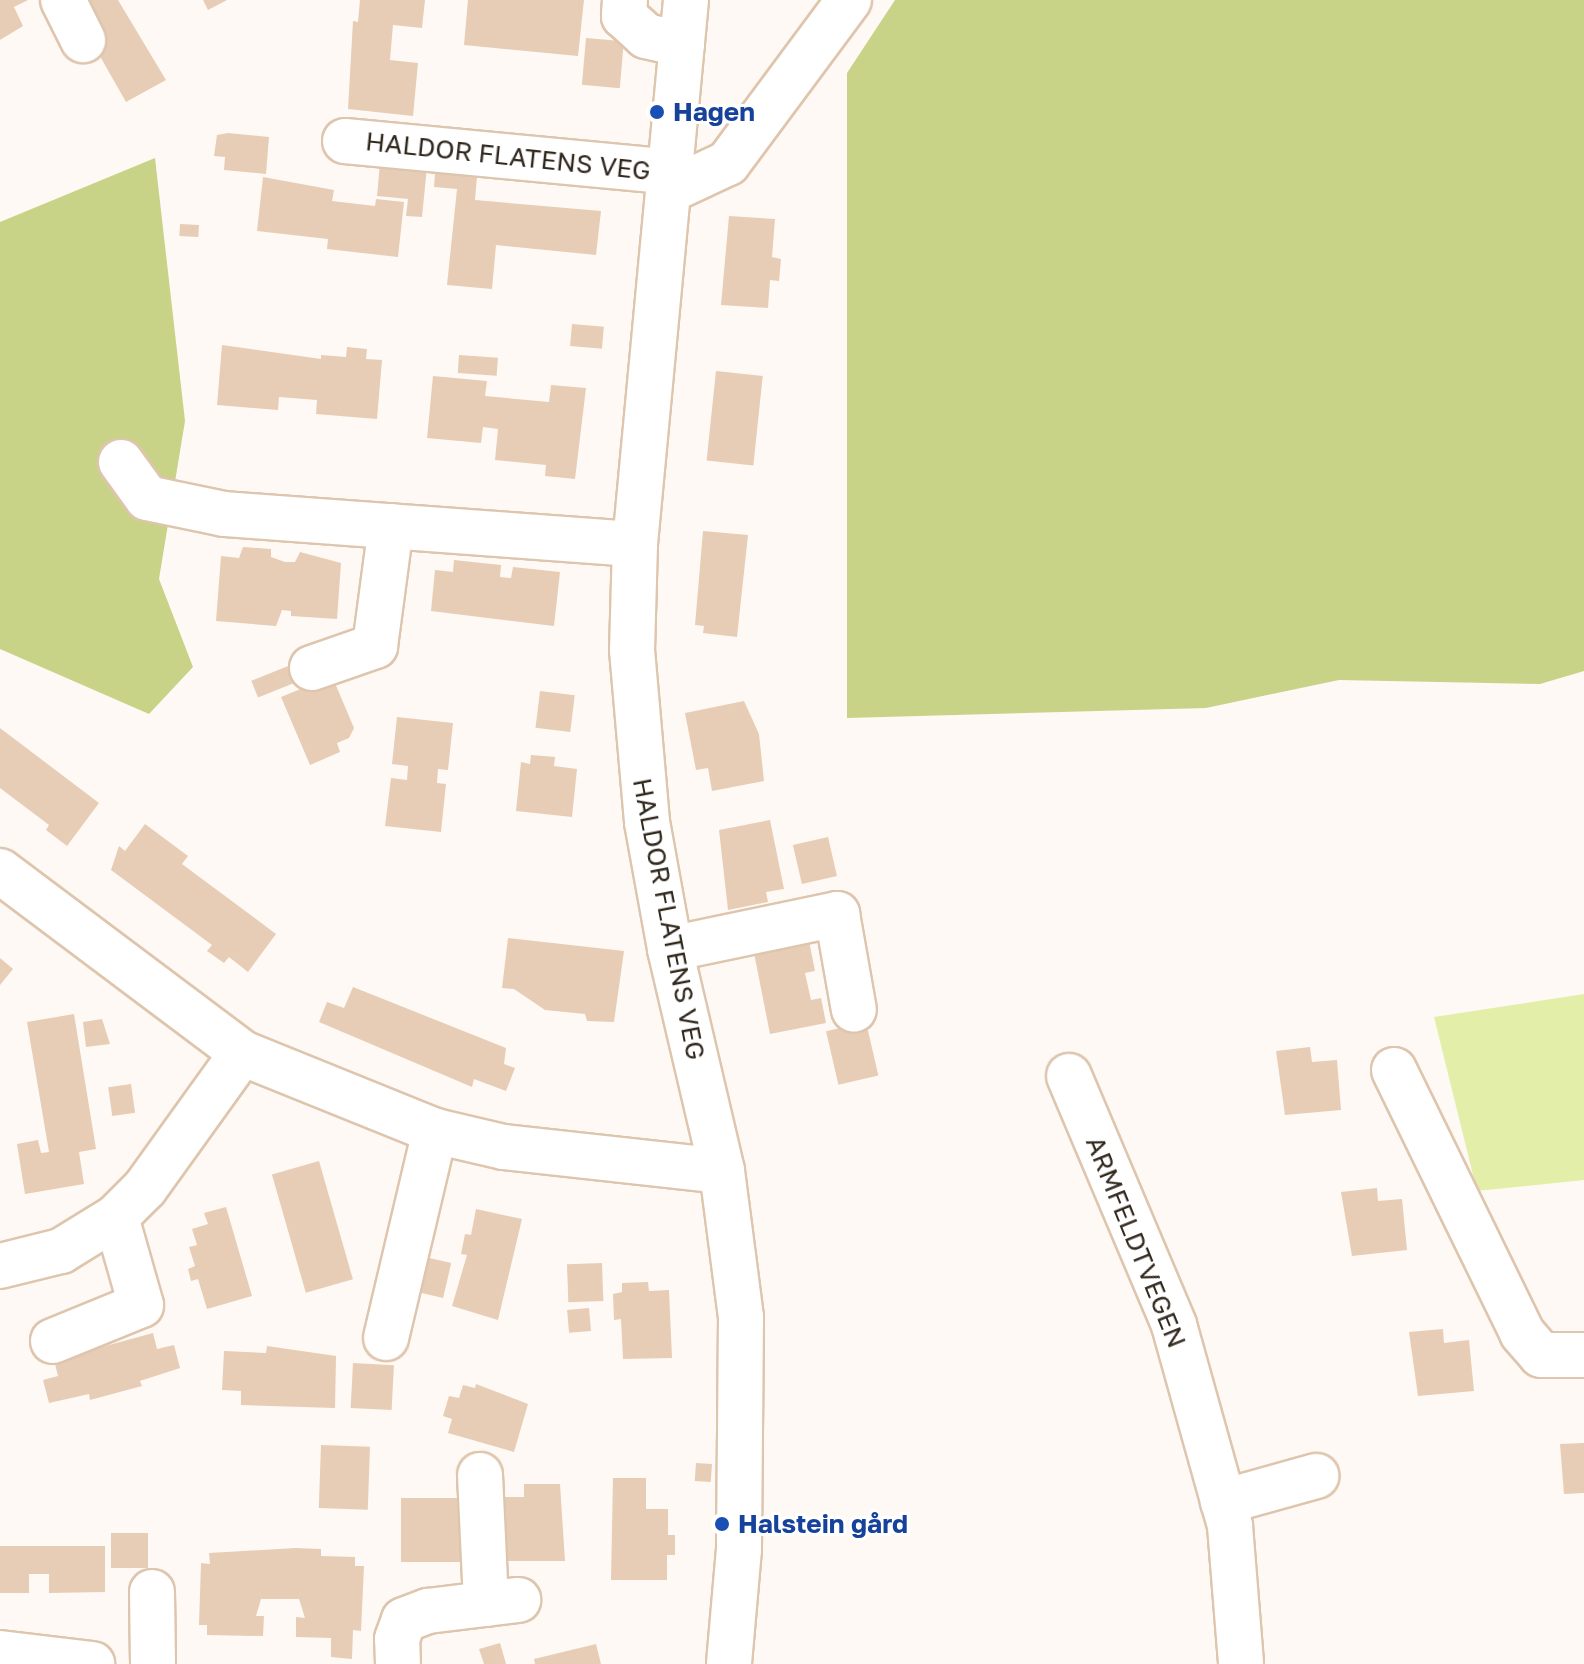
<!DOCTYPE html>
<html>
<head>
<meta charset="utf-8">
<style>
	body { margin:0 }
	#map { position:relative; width:1584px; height:1664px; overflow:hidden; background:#fef9f4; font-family:"Golos Text",sans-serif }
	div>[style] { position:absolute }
	.green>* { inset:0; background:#e3eea9 }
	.forest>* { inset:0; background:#c8d387 }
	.building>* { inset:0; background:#e7cdb5; transform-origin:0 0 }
	.roads { filter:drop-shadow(2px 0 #dec5ad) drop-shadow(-2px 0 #dec5ad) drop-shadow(0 2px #dec5ad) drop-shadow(0 -2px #dec5ad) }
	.minor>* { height:44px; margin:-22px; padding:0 22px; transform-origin:22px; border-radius:22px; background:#fff }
	.dots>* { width:22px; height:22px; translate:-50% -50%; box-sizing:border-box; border:4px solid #fff; border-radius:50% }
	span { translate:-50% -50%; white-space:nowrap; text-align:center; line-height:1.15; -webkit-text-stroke:6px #fff; paint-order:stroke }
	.transit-label { font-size:26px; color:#164399; font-weight:700 }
	.left { translate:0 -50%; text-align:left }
	.street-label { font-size:26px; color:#31281e }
</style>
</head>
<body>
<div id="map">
	<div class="green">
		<div style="clip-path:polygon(1584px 994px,1584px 1180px,1477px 1191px,1434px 1017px)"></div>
	</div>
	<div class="forest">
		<div style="clip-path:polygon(895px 0,1584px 0,1584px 671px,1540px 684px,1339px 680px,1206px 708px,847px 718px,847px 73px)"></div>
		<div style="clip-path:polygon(155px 158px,185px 421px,159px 579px,193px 667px,149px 714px,0 649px,0 222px)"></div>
	</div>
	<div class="building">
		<div style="clip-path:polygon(0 0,28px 0,14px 7px,23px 26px,0 40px)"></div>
		<div style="clip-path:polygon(87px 0,118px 0,166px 80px,126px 102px,89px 37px,92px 10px)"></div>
		<div style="clip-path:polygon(203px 0,227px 0,208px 10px)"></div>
		<div style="clip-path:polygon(360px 0,425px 0,422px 28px,393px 25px,390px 60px,418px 63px,413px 116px,348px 109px,353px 21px,358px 22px)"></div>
		<div style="clip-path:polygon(468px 0,584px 0,578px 56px,464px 45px)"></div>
		<div style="left:586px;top:38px;width:38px;height:47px;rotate:5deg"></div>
		<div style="clip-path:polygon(228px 133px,269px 137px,266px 174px,224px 170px,225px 157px,214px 156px,217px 135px)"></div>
		<div style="clip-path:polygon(436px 161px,478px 165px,475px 200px,601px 211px,596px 255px,496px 245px,492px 289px,447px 285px,457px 189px,434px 187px)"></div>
		<div style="clip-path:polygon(380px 163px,427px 167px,422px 217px,406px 216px,408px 199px,377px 196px)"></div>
		<div style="clip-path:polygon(263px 177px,334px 190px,332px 201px,375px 206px,376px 199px,404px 202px,398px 257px,327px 249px,328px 239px,257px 231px)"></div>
		<div style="clip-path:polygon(729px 216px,775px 219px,772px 257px,781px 259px,779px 281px,770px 280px,768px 308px,721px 305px)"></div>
		<div style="left:180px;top:224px;width:19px;height:12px;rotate:3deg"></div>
		<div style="left:572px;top:324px;width:32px;height:22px;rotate:5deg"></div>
		<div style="clip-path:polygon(222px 345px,321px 359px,321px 355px,346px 357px,347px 347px,367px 349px,366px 359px,382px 360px,377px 419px,316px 414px,317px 400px,279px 397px,278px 410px,217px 405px)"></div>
		<div style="left:459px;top:355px;width:39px;height:18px;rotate:4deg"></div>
		<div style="left:716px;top:371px;width:47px;height:90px;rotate:6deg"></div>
		<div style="clip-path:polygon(433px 376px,487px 381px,485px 396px,549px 402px,551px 385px,586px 388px,575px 479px,545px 476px,546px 465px,495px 460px,498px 429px,483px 427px,481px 443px,427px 438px)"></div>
		<div style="clip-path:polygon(703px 531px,748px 535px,737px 637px,703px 633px,704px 626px,695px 625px)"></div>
		<div style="clip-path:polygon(243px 547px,271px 549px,271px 557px,285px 562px,295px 562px,300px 552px,341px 563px,337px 619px,291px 616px,291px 611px,282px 610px,276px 626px,216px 621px,221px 556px,239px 558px)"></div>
		<div style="clip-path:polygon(454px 560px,501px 565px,500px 577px,511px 578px,513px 567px,560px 572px,554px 626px,431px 611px,435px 570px,453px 572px)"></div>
		<div style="left:293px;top:664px;width:18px;height:45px;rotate:68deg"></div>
		<div style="clip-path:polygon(332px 676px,354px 728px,349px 738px,337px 743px,340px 752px,310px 765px,281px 697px)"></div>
		<div style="left:540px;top:691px;width:35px;height:37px;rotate:7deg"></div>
		<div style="clip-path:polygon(744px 701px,759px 734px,764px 781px,712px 791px,708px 768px,696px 770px,685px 713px)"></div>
		<div style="clip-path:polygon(397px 717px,453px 723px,448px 770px,438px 769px,437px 783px,446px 784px,441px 832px,385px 826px,391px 778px,407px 780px,408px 766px,392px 764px)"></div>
		<div style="clip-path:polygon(0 728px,99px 803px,67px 846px,46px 830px,49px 825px,0 788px)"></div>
		<div style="clip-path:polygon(531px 755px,555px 757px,554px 766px,577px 769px,572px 817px,516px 811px,521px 762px,530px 764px)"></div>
		<div style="clip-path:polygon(770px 820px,784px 889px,766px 892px,768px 902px,728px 910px,719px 830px)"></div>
		<div style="clip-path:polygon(145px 824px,188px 856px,182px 864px,276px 934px,248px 972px,229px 957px,224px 963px,207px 951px,212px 945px,111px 870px,119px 846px,125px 851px)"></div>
		<div style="left:828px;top:837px;width:40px;height:36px;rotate:77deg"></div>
		<div style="clip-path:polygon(508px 938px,624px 951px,614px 1022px,587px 1021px,585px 1014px,545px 1010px,514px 989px,502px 988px)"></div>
		<div style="clip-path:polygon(809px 941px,815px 971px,805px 973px,811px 1000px,821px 998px,826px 1023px,770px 1034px,754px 953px)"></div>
		<div style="clip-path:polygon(0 958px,13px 969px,0 985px)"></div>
		<div style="clip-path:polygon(353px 987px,506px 1048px,504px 1064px,515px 1068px,506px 1091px,474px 1079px,472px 1087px,319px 1022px,327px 1002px,344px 1008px)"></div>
		<div style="clip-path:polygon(74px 1014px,96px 1149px,79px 1152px,84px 1184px,25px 1194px,17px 1144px,38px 1140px,41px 1153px,49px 1152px,27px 1022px)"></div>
		<div style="clip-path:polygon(102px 1019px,110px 1044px,86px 1047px,83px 1022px)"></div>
		<div style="left:866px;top:1022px;width:55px;height:41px;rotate:77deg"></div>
		<div style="clip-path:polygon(1310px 1047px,1312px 1062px,1337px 1060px,1341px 1110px,1285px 1115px,1276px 1051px)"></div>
		<div style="left:131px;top:1084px;width:29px;height:23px;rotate:82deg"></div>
		<div style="left:319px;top:1161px;width:123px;height:49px;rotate:74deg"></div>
		<div style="clip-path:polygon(1377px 1188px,1378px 1201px,1402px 1199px,1407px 1250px,1352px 1256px,1341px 1192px)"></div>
		<div style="clip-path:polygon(226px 1207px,252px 1296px,207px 1309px,198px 1279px,191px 1281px,188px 1269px,195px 1266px,189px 1247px,197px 1245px,192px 1229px,208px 1224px,204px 1213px)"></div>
		<div style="clip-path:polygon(476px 1209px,522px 1219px,498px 1320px,452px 1306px,467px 1255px,461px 1254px,465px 1234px,471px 1235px)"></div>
		<div style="left:421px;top:1256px;width:31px;height:36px;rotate:13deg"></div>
		<div style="left:602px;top:1263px;width:38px;height:35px;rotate:88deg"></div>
		<div style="clip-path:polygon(648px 1282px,649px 1291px,669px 1290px,672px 1358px,623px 1359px,621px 1319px,614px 1320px,613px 1294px,622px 1292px,622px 1283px)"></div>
		<div style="left:589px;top:1308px;width:23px;height:22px;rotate:85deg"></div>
		<div style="clip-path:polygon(1443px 1329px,1444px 1343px,1469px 1340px,1474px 1391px,1418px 1396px,1409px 1332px)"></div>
		<div style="clip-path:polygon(153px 1333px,157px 1349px,174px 1345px,180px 1368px,140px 1381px,142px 1386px,90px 1400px,89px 1394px,49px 1403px,43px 1380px,58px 1376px,54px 1360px)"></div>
		<div style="clip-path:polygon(267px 1346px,336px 1356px,335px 1408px,241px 1405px,241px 1391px,222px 1390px,224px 1351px,266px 1353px)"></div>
		<div style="left:353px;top:1363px;width:41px;height:45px;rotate:3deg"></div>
		<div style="clip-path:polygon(476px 1384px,528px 1404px,514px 1452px,448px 1433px,452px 1419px,443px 1416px,449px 1396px,459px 1398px,463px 1385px,475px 1388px)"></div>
		<div style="clip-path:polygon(1584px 1443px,1584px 1493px,1564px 1494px,1560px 1444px)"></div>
		<div style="left:321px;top:1445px;width:49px;height:63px;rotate:2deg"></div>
		<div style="left:696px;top:1463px;width:16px;height:18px;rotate:4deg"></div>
		<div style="clip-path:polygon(613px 1478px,646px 1478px,646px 1509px,668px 1509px,668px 1535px,675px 1535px,675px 1555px,667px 1555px,667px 1580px,611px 1580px)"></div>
		<div style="clip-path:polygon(524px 1484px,560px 1484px,565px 1561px,504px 1561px,504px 1497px,524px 1497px)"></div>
		<div style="left:461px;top:1498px;width:64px;height:60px;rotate:90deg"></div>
		<div style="left:111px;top:1533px;width:37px;height:35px"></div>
		<div style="clip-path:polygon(0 1546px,105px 1546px,105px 1592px,49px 1593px,49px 1574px,29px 1574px,29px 1593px,0 1593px)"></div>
		<div style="clip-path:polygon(296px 1548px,321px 1549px,321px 1556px,355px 1557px,355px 1566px,364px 1566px,361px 1631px,353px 1630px,352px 1659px,331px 1657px,331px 1638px,296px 1637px,296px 1617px,305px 1618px,299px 1599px,261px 1599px,256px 1616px,264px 1616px,263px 1636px,207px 1635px,207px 1625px,199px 1625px,201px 1563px,210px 1564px,209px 1553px)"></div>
		<div style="clip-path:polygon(500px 1643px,506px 1664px,484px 1664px,479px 1649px)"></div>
		<div style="clip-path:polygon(596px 1644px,601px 1664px,535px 1664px,534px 1659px)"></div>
	</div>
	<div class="roads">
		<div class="minor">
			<div style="left:63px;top:0;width:45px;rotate:63.4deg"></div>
			<div style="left:625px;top:0;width:16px;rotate:94deg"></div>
			<div style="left:624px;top:16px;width:30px;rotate:42deg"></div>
			<div style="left:646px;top:36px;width:37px;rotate:13deg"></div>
			<div style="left:686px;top:0;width:546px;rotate:95.36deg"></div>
			<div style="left:635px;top:544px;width:106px;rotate:91.6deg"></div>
			<div style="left:632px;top:650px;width:173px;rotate:85deg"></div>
			<div style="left:647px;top:822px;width:129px;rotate:79.7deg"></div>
			<div style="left:670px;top:949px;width:228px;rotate:76.8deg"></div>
			<div style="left:722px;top:1171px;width:147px;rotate:82.6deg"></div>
			<div style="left:741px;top:1317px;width:232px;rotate:90.5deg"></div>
			<div style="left:739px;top:1549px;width:115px;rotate:95deg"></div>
			<div style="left:345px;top:141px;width:326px;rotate:5.4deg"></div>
			<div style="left:668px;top:191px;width:66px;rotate:-25deg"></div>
			<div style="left:728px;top:163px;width:203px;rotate:-53.4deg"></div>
			<div style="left:121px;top:462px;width:44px;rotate:54.2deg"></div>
			<div style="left:147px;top:498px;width:79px;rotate:11.7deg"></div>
			<div style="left:224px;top:514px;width:412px;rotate:4.2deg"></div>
			<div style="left:312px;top:668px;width:67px;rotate:-19.2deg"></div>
			<div style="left:375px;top:646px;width:121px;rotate:-82.4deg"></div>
			<div style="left:0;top:871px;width:303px;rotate:36.9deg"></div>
			<div style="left:242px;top:1053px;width:208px;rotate:22deg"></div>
			<div style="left:435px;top:1131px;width:71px;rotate:13.1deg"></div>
			<div style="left:504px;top:1147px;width:219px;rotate:6.3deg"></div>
			<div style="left:670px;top:949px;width:171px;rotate:-11.8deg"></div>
			<div style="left:837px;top:914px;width:97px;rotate:80deg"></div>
			<div style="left:1394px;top:1070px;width:292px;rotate:64deg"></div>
			<div style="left:1522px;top:1333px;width:29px;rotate:49deg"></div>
			<div style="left:1541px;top:1355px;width:43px"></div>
			<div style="left:1069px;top:1076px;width:270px;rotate:67.1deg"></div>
			<div style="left:1174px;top:1325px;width:209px;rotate:74.4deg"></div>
			<div style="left:1230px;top:1526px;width:138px;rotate:85.4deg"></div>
			<div style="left:0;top:1266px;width:63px;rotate:-13.8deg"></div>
			<div style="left:61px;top:1251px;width:65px;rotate:-31.7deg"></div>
			<div style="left:116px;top:1217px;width:41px;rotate:-45deg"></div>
			<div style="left:145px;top:1188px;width:166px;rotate:-54.3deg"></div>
			<div style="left:386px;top:1338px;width:213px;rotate:-76.7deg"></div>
			<div style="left:53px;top:1341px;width:95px;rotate:-22.2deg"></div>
			<div style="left:141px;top:1305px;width:91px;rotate:-105.9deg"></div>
			<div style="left:480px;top:1475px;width:129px;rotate:87.3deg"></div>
			<div style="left:1223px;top:1502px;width:97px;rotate:-15.6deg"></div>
			<div style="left:152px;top:1592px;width:72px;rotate:89.2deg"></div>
			<div style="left:0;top:1653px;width:93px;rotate:6.8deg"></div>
			<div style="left:398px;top:1664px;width:25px;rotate:-92deg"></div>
			<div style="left:397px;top:1639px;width:20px;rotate:-70deg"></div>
			<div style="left:404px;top:1620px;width:26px;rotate:-21deg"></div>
			<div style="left:428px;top:1611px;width:91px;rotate:-7deg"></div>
		</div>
	</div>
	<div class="dots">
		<div style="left:657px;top:112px;background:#1a4fb4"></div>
		<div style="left:722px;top:1524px;background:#1a4fb4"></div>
	</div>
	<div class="transit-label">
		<span class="left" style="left:673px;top:112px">Hagen</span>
		<span class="left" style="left:738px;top:1524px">Halstein gård</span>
	</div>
	<div class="street-label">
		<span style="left:508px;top:156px;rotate:6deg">HALDOR FLATENS VEG</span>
		<span style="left:669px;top:919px;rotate:79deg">HALDOR FLATENS VEG</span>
		<span style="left:1136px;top:1242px;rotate:68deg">ARMFELDTVEGEN</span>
	</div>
</div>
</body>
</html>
